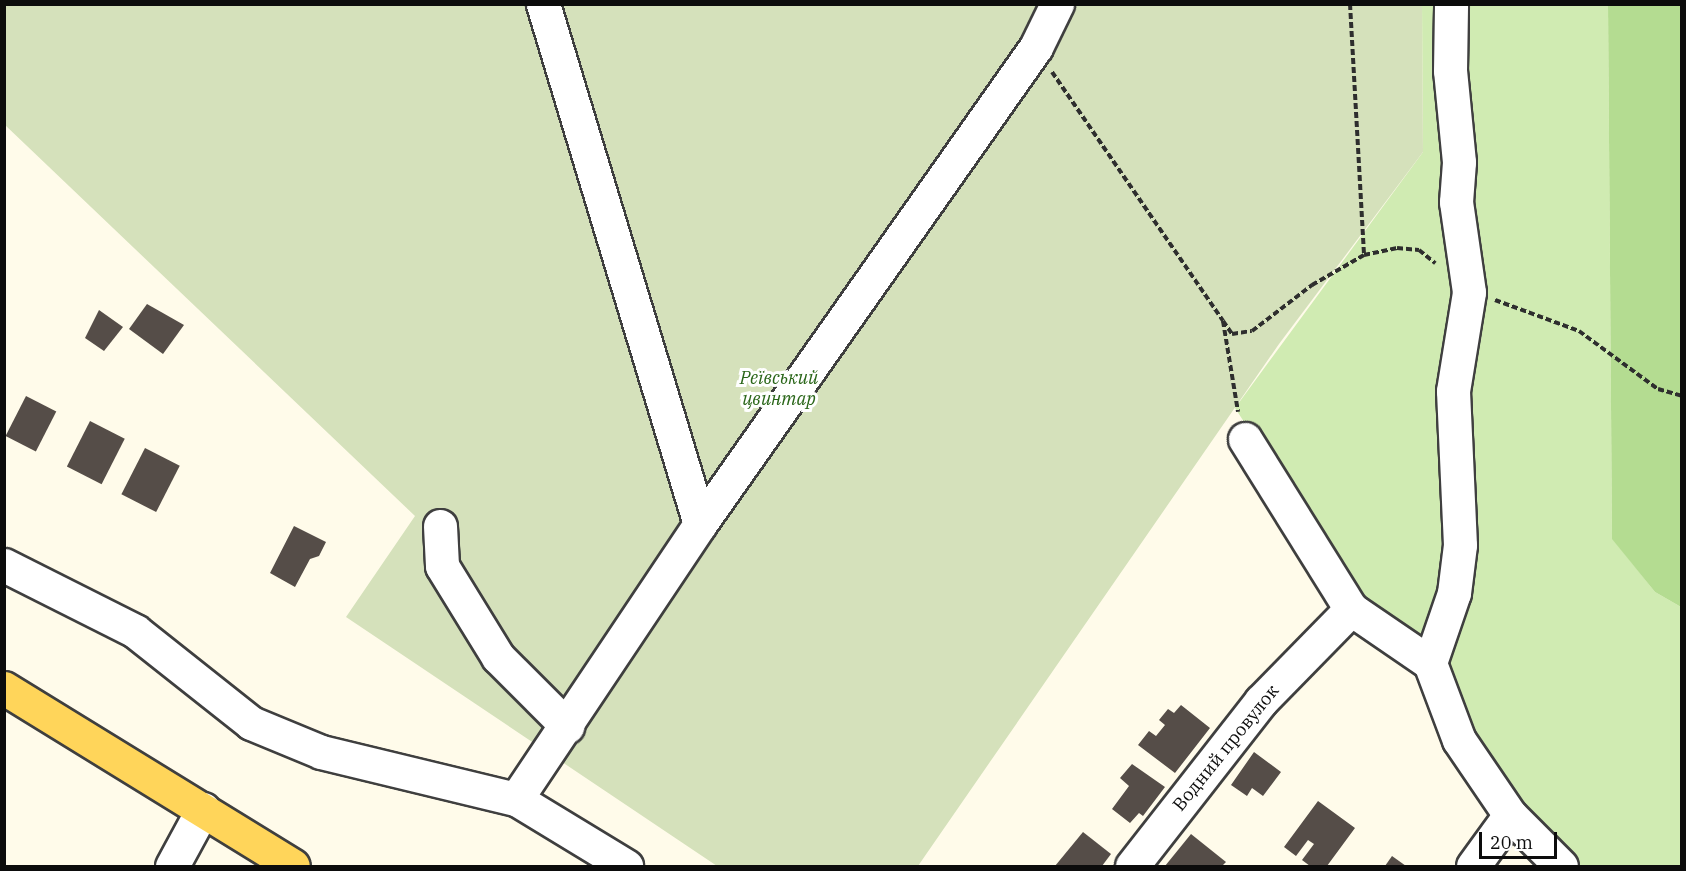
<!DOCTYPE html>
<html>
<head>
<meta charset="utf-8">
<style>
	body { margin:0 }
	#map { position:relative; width:1686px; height:871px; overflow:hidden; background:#fffbea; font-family:"IBM Plex Serif",serif }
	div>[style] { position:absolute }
	.green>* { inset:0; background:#d0ebb2 }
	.forest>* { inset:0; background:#b4dc91 }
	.cemetery>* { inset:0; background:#d5e1bb }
	.building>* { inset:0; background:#554d48; transform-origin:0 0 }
	.path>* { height:4px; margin-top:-2px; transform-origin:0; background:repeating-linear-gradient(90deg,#2e2e2e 0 6px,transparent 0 9px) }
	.roads { filter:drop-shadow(2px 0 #3f3f3f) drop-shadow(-2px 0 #3f3f3f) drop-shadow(0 2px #3f3f3f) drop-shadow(0 -2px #3f3f3f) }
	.minor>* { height:33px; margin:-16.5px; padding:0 16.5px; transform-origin:16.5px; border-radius:16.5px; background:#fff }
	.major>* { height:33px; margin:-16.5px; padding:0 16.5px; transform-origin:16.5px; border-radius:16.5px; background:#ffd55a }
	span { translate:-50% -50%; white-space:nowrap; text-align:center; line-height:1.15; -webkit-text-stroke:6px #fff; paint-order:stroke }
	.park-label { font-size:18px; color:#2a6619; font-style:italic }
	.street-label { font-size:18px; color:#0c0c0c }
	.frame { position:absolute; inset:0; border:6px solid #0c0c0c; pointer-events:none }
	.scale { position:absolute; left:1479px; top:832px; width:78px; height:27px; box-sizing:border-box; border:3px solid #0c0c0c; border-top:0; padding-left:8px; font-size:18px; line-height:21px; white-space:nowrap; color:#0c0c0c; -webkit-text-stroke:4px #fff; paint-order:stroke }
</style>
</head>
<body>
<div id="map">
	<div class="green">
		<div style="clip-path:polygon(1422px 5px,1608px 5px,1612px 538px,1655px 592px,1681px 607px,1681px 866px,1577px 866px,1525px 814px,1350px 585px,1235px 408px,1423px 152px)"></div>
	</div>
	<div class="forest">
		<div style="clip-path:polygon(1608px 5px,1681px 5px,1681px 607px,1655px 592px,1612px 539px)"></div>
	</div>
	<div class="cemetery">
		<div style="clip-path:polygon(4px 5px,1422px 5px,1423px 152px,1279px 344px,918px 866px,717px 866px,346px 617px,415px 516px,5px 125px)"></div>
	</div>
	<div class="building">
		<div style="clip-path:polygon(147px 304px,184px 325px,163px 354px,129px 329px)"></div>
		<div style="clip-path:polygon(99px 310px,123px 327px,104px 351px,85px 338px)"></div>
		<div style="left:26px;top:396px;width:34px;height:45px;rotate:27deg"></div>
		<div style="left:90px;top:421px;width:39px;height:51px;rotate:27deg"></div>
		<div style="left:145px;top:448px;width:39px;height:52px;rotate:27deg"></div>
		<div style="clip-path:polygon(294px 526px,326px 542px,319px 556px,310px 559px,295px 587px,270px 573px)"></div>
		<div style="clip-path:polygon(1181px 705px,1210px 728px,1175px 773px,1138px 745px,1149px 731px,1156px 736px,1165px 725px,1159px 720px,1168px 709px,1174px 713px)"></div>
		<div style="clip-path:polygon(1254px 752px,1281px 772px,1263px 796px,1252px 788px,1247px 796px,1231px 785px)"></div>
		<div style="clip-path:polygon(1132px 764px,1165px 787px,1143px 816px,1139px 813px,1130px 823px,1112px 809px,1129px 786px,1120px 778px)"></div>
		<div style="clip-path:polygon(1318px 801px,1355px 828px,1327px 866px,1310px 866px,1302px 860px,1314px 844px,1308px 840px,1296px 856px,1284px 847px)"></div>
		<div style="clip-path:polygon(1083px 832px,1111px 854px,1102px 866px,1055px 866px)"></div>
		<div style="clip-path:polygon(1191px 834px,1226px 862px,1222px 866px,1165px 866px)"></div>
		<div style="clip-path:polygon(1392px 856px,1406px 866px,1385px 866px)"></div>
	</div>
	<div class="path">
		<div style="left:1350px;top:4px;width:251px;rotate:86.8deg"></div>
		<div style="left:1052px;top:72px;width:302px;rotate:55.5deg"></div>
		<div style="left:1223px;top:321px;width:92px;rotate:80.6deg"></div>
		<div style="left:1495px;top:300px;width:90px;rotate:20.3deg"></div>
		<div style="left:1579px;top:331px;width:98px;rotate:36.3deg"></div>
		<div style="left:1658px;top:389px;width:25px;rotate:16deg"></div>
		<div style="left:1223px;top:321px;width:16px;rotate:55deg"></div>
		<div style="left:1232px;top:334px;width:20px;rotate:-9deg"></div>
		<div style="left:1252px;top:331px;width:76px;rotate:-37.5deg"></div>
		<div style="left:1312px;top:285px;width:60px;rotate:-30deg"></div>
		<div style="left:1364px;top:255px;width:34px;rotate:-12deg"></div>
		<div style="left:1397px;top:248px;width:22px;rotate:5deg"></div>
		<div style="left:1419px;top:250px;width:21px;rotate:39deg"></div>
	</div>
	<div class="roads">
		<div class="minor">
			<div style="left:543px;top:4px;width:543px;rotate:73.2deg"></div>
			<div style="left:1245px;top:439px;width:200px;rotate:58.1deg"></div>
			<div style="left:1351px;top:609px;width:96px;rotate:34.4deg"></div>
			<div style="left:1430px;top:663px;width:82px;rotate:69.4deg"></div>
			<div style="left:1459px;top:740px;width:91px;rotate:55.8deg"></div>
			<div style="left:1510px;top:815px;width:72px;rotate:45deg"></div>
			<div style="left:440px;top:526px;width:40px;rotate:87.1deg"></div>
			<div style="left:442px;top:566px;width:107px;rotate:58.4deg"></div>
			<div style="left:498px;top:657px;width:98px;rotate:45deg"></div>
			<div style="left:4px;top:565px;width:147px;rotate:26.7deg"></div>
			<div style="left:135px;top:631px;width:148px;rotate:38.4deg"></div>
			<div style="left:251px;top:723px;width:76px;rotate:22.5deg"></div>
			<div style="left:321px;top:752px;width:201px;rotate:13.6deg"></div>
			<div style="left:516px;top:799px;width:129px;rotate:31.3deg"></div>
			<div style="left:1430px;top:663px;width:74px;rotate:-71.1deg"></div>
			<div style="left:1454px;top:593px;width:48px;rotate:-82.9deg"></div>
			<div style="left:1460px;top:545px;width:154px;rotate:-92.6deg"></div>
			<div style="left:1453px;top:391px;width:100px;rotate:-80.8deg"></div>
			<div style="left:1469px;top:292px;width:91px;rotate:-98.2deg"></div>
			<div style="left:1456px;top:202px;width:40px;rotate:-85.7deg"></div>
			<div style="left:1459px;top:162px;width:91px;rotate:-95.6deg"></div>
			<div style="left:1450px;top:71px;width:67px;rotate:-89.1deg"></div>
			<div style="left:516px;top:799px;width:331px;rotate:-56.2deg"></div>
			<div style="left:700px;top:524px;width:583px;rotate:-54.84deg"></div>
			<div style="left:1036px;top:47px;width:48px;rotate:-64deg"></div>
			<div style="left:172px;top:866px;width:65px;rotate:-61.5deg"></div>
			<div style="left:1132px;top:866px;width:209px;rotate:-52deg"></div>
			<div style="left:1261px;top:701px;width:129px;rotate:-45.6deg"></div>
			<div style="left:1473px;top:866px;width:63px;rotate:-54deg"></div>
		</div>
		<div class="major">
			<div style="left:4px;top:688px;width:339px;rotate:31.6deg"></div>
		</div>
	</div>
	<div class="park-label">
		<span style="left:779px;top:389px">Реївський<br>цвинтар</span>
	</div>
	<div class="street-label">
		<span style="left:1226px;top:748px;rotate:-51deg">Водний провулок</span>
	</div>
	<div class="frame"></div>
	<div class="scale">20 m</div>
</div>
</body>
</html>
